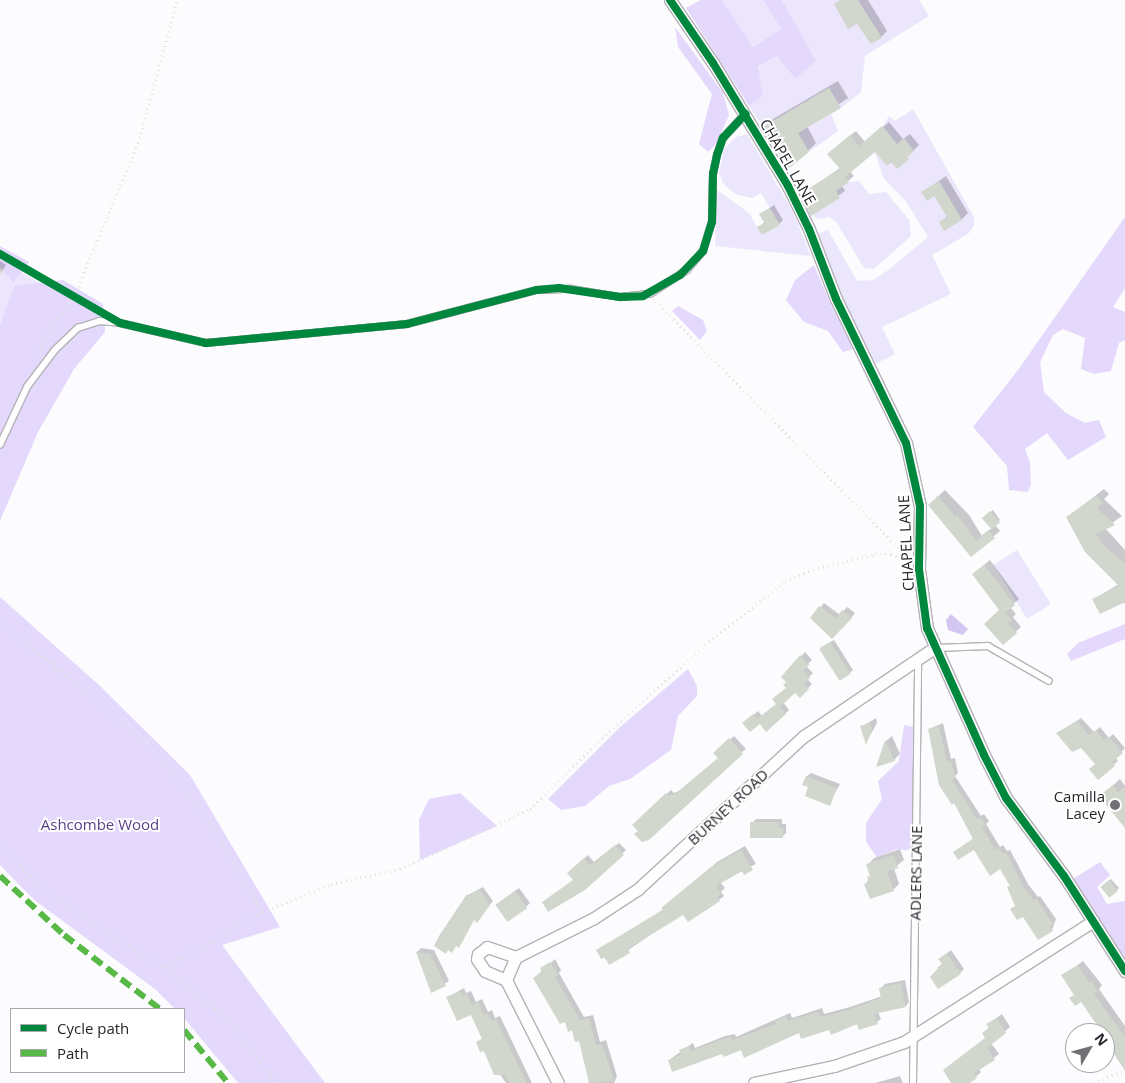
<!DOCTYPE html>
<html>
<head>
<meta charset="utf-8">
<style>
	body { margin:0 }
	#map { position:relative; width:1125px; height:1083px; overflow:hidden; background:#fcfbfd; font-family:"Open Sans",sans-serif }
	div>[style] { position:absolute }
	.green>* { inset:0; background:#ece6fc; transform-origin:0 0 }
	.forest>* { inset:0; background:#e4d8fc }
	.water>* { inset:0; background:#d4c6f2 }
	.shadow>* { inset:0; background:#0003; transform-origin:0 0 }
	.building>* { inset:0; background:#d1d7cc; transform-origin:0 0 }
	.path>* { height:2.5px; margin-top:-1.25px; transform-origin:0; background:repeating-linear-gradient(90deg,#e4e4e4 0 1px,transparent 0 5px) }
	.roads { filter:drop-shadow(1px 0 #b3b2b6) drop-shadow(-1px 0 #b3b2b6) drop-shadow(0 1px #b3b2b6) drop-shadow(0 -1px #b3b2b6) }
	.service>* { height:5.5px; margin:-2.75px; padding:0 2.75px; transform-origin:2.75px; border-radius:2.75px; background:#fffeff }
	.minor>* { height:11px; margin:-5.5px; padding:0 5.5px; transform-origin:5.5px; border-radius:5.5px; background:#fffeff }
	.quiet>* { height:6px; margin-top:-3px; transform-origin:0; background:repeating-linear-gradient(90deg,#58b947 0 12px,transparent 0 18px) }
	.cycleway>* { height:8px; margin:-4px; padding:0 4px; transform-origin:4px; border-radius:4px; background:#00873e }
	.dots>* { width:14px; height:14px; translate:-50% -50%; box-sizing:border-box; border:2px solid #fff; border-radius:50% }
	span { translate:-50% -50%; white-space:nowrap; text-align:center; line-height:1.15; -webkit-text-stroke:4px #fff; paint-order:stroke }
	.street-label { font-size:15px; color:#27252c }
	.poi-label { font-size:15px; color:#27252c }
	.right { translate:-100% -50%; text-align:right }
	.park-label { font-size:15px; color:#5a3e89 }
	.legend { position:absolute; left:10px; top:1008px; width:175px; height:65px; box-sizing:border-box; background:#fff; border:1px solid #a9a8ab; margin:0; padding:6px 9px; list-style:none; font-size:15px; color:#27252c }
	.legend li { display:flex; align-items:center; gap:10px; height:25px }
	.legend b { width:25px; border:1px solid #a9a8ab }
	.north { position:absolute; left:1065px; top:1023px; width:50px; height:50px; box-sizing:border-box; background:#fff; border:1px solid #a9a8ab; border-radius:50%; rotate:53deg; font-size:14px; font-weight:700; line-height:20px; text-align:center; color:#27252c }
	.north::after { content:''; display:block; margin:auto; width:18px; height:22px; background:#727075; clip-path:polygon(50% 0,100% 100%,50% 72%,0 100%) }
</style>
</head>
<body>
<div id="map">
	<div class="green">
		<div style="clip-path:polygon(722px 0,763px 0,781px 29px,753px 47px)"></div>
		<div style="clip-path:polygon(782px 0,919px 0,929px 16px,865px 56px,861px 92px,841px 108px,829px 88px,763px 127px,749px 106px,763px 96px,758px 68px,777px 56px,795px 79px,815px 61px)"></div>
		<div style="clip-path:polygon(913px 109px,974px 217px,974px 226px,968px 234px,932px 255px,951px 294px,882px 327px,895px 354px,873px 365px,823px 254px,817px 234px,828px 230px,857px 281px,873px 280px,887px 271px,928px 237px,905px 200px,884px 179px,875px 153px,892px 138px,883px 126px,889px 116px,895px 121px)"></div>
		<div style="clip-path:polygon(831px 114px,838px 131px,809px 152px,798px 133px)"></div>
		<div style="clip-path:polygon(747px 134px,793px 212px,811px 256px,715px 246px,717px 190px,749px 213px,757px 227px,764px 223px,759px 214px,770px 208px,761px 193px,752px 198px,735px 194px,723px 183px,719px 173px,724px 149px,736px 137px)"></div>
		<div style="clip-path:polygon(859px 181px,869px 194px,886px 192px,909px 220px,911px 236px,874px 269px,864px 268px,837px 223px,829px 217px,818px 219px,812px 215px,840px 198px,836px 191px,849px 182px)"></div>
		<div style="clip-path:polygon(3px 270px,13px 282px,21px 272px,42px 284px,14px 286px,0 325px,0 274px)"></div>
		<div style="left:1017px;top:550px;width:64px;height:28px;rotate:58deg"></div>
	</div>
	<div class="forest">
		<div style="clip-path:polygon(701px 0,722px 0,753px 47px,781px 29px,763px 0,782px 0,816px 61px,795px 79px,777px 56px,758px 67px,763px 96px,749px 106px,686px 8px)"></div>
		<div style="clip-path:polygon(675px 27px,723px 93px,729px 115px,716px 144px,708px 152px,699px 144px,712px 94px,678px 47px)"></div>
		<div style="clip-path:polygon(1125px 217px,1125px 288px,1113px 307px,1125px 312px,1125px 340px,1119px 343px,1111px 371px,1094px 374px,1081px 369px,1085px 338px,1063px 329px,1053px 335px,1040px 362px,1044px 392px,1066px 413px,1085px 423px,1099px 420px,1106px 437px,1068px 460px,1047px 433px,1025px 449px,1030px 462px,1031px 484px,1028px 492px,1009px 490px,1007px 466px,973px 427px,1018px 370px)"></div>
		<div style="clip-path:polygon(0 246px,29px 262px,13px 283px,0 267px)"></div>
		<div style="clip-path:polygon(814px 265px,831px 305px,853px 349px,843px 352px,828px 331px,804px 322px,786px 300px,795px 280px)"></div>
		<div style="clip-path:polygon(63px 280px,103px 304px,105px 332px,74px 369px,38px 432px,0 521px,0 325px,14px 286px)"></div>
		<div style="clip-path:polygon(678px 306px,703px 320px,707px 331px,700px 340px,672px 311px)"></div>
		<div style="clip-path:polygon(0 597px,100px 686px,190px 775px,280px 927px,222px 945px,325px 1083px,238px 1083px,184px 1018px,184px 1009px,175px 1009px,155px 989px,33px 899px,0 865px)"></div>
		<div style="clip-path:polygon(1125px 624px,1125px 639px,1071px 661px,1067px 654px,1078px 643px)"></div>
		<div style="clip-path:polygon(688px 669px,697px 686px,697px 696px,678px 716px,671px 750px,630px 779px,609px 786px,585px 806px,561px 810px,548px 799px,619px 728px)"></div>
		<div style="clip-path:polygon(904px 725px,914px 727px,912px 851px,897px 849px,877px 857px,866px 842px,866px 823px,882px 799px,878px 781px,899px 761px)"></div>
		<div style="clip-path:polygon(460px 793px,497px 826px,420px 860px,419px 820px,429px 799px)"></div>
		<div style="clip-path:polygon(1100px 862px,1110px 875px,1097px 887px,1107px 904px,1125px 901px,1125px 958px,1073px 879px)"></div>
	</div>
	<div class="water">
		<div style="clip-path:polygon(951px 614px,968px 629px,963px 635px,948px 630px,946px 620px)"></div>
	</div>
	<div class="shadow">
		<div style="clip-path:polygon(840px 0,868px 0,887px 31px,881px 37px,857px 22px,836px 4px)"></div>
		<div style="clip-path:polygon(838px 81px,848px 98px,807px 126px,816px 143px,808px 151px,765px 127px,773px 119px)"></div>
		<div style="clip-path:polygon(889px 122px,903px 139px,910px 134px,919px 145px,897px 167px,875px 151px,850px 171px,854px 176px,842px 186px,845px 191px,812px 214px,802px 194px,840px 168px,834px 149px,856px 131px,865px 142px)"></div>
		<div style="clip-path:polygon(946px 176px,968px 213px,962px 219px,941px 222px,947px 216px,935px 195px,923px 192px)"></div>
		<div style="clip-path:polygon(774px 205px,783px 220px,779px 224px,759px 227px,765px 222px,761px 214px)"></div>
		<div style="clip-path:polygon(0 261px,6px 265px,0 274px)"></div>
		<div style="clip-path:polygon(1104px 489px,1109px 494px,1104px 499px,1122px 516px,1105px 528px,1125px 550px,1125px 603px,1094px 599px,1119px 584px,1068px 517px)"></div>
		<div style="clip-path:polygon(945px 490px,969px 515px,982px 536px,992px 528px,985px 517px,993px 510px,1000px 520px,995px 525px,1000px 531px,971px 555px,936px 498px)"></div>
		<div style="clip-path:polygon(990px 560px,1019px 599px,1010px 607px,1016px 614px,1013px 617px,1021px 627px,1003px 643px,1000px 610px,973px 574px)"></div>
		<div style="clip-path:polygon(824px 603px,840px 615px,847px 607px,855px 613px,843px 628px,812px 618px)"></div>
		<div style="clip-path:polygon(834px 640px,853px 670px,850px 673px,820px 648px)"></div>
		<div style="clip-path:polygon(805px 652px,812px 660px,806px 666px,813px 673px,807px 679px,812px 684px,800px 696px,795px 691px,783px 702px,789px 710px,785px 714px,760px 722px,748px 720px,758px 711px,762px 716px,777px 704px,787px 687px,788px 682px,783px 677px)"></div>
		<div style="clip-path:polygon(876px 718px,877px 723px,866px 743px,861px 727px)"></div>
		<div style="clip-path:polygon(1081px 718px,1094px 732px,1100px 727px,1109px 738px,1113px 734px,1125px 748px,1116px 758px,1118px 761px,1098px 778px,1096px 763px,1082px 747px,1058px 733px)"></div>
		<div style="clip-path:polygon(943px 723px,951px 759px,955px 758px,958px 773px,955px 776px,981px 816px,984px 814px,989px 821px,986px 824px,1000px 847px,1003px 845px,1007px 851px,1010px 850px,1028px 884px,1038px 897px,1040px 896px,1056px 919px,1052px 930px,1011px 885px,1000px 868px,974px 848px,954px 852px,974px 838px,929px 729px)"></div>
		<div style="clip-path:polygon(734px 736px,746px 749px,639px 830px,634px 825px,671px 790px,674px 793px,681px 790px,719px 758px,715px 753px)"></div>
		<div style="clip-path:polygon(892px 736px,900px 754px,894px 760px,878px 765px,886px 741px)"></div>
		<div style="clip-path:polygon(811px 773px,840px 784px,829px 804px,810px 787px,807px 776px)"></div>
		<div style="clip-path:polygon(1120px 779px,1125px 786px,1125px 827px,1101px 796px)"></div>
		<div style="clip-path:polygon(756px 819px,782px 819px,782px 824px,786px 824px,786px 833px,782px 837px,752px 823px)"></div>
		<div style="clip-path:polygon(619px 843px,626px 850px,584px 889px,568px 873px,588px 855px,594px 862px)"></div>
		<div style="clip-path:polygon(745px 846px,756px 864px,720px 882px,725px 888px,721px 892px,724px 896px,705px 911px,703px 908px,683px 913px,609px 963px,598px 950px,664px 909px,717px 862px)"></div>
		<div style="clip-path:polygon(900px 849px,904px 860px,894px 868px,899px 884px,893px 890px,866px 884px,871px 875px,868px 865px,874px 858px)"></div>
		<div style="left:1111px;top:879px;width:12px;height:12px;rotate:48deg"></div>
		<div style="clip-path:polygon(483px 887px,493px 901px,477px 921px,474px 919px,458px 946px,468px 895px)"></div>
		<div style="clip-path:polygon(519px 888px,530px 903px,526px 907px,501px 901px)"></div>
		<div style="clip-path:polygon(421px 948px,434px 950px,449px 981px,432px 992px,417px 952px)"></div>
		<div style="clip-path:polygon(951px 950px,964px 969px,960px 973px,937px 968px,943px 963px,940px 959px)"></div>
		<div style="clip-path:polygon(555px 959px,561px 970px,559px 973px,584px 1017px,593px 1015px,600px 1042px,606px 1040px,617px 1076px,614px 1083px,590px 1083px,580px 1040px,534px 978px)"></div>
		<div style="clip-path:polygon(1083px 961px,1102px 985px,1099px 989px,1125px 1026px,1125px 1060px,1105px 1033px,1096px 1033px,1099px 1025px,1063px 976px)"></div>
		<div style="clip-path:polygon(905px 980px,909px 1002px,906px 1006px,878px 1012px,881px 1019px,877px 1022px,800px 1031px,742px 1049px,669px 1060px,693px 1043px,695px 1048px,725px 1036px,735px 1034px,736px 1037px,790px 1013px,792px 1018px,822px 1008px,824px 1014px,850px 1007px,882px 996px,881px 988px,885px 984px)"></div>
		<div style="clip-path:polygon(464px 988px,466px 993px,471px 991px,476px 1002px,482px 999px,488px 1012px,492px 1010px,495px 1018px,500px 1016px,532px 1083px,506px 1083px,477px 1042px,483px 1038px,472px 1013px,448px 997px)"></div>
		<div style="clip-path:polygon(1002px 1014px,1010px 1027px,991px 1043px,999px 1054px,979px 1069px,981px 1072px,969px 1083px,952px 1083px,986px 1038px,983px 1033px,990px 1027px,988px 1024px)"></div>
		<div style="clip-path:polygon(900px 1076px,903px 1083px,875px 1083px)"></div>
	</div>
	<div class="building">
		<div style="clip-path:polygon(840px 0,858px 0,882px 38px,871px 44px,857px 24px,848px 29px,834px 4px)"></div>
		<div style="clip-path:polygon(829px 88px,841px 108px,798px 133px,809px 152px,788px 169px,763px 127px)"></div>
		<div style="clip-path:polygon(882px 126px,897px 144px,904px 138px,914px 151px,907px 157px,909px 159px,897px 169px,891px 162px,887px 166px,875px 152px,845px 177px,849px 182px,836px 191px,840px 198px,811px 216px,800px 194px,840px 169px,827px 154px,850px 135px,859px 146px)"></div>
		<div style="clip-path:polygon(939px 181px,962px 220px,944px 231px,939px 222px,947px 217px,934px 196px,927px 201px,921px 192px)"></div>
		<div style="clip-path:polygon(770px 208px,780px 225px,762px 235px,757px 227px,765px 223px,759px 214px)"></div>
		<div style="clip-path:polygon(938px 496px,955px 516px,957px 515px,976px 541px,988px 530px,995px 538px,971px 557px,928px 505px)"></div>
		<div style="clip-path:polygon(1096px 496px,1103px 502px,1097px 508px,1115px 525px,1096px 534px,1103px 545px,1125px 564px,1125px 602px,1100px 614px,1092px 599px,1119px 586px,1085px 552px,1066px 517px)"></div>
		<div style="left:990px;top:511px;width:15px;height:11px;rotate:48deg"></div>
		<div style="clip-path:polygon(984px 565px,1015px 605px,1005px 613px,1012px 620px,1008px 623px,1017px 633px,1003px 645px,984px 624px,999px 610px,972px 574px)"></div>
		<div style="clip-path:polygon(819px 606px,836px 618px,842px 610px,852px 618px,832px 639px,810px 618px)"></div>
		<div style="left:830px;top:642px;width:38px;height:13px;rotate:57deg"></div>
		<div style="clip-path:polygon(800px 655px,809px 665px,803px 671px,810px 678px,804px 684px,809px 689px,800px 698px,795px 693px,780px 707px,786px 714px,766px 732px,760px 724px,750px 732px,742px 723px,753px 714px,757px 719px,776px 704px,772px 699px,786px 688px,783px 685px,786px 682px,781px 677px)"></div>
		<div style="clip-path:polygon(1077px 721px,1089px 735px,1096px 730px,1104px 740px,1109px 737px,1123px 753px,1112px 762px,1115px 766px,1098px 780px,1089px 769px,1095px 764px,1081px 748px,1072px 752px,1056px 733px)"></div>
		<div style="clip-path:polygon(870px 723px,872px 730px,866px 745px,860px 726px)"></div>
		<div style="clip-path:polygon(939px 726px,947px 762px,951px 761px,955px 778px,952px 780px,977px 819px,980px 817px,986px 825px,982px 828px,996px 850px,999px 848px,1003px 854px,1006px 852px,1024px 888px,1034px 900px,1036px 898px,1053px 924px,1050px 926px,1053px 931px,1038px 940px,1023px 917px,1017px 920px,1010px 909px,1015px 906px,1007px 887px,1010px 886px,1000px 869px,990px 876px,974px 850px,958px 860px,953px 852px,973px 839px,954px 803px,952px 805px,939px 785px,928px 729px)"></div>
		<div style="clip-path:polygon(729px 738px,743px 754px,649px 840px,642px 842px,634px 834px,638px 831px,632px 825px,666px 793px,669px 796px,675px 794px,718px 758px,713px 753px)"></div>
		<div style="clip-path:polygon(885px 740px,895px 761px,876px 767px)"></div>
		<div style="clip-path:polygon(806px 776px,837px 788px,830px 806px,805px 796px,808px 787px,802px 785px)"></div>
		<div style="clip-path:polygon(1113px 785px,1118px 792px,1125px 786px,1125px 828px,1099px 796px)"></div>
		<div style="clip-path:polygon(750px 822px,779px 822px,779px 828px,783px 828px,783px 838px,750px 838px)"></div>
		<div style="clip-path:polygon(615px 845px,624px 855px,585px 890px,548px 912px,542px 902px,573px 880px,567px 873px,584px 858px,590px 865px)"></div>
		<div style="clip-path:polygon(741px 850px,753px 870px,744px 875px,742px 871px,716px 886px,721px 894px,717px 897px,720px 901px,688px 922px,683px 915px,628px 949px,630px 953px,609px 965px,605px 957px,601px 959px,596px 950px,663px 910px,661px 908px,711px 867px)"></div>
		<div style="clip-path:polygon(894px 855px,898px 868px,887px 871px,894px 891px,870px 899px,864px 884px,869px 882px,867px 877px,870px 876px,866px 864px)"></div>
		<div style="left:1109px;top:880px;width:14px;height:11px;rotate:51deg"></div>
		<div style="clip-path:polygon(479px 889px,490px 905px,477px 923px,474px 920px,459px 948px,456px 946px,452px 953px,448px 950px,446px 954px,434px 946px,439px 936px,467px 894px,469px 896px)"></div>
		<div style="left:515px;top:891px;width:21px;height:24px;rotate:55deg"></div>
		<div style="clip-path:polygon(416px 952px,430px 954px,446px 986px,431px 993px)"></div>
		<div style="clip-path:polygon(947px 953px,961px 974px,938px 989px,930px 977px,942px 964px,938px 959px)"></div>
		<div style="clip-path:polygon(550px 962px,558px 975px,555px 977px,580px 1020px,589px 1018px,596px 1045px,602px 1044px,614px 1081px,589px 1083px,579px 1041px,575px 1042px,572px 1030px,568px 1032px,565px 1022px,560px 1024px,533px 978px,542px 972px,540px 968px)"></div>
		<div style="clip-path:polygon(1078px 965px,1089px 982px,1092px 981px,1098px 991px,1094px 994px,1125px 1037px,1125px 1071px,1105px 1040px,1105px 1033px,1095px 1033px,1097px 1025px,1081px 1002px,1075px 1006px,1069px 998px,1074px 995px,1061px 975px)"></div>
		<div style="clip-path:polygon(901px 983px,906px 1007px,874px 1014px,878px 1024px,859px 1030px,857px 1024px,831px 1035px,829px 1030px,801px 1039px,799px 1033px,744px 1058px,741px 1050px,724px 1057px,722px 1054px,672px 1072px,668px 1060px,681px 1055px,679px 1050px,689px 1046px,691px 1051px,720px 1040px,731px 1037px,732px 1040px,776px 1024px,775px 1021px,786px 1016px,788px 1021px,818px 1012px,820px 1017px,845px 1011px,881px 998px,879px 988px)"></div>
		<div style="clip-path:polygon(460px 991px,462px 996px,467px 994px,472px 1005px,478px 1002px,484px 1015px,488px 1013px,491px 1021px,496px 1019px,527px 1083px,509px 1083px,505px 1075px,494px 1075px,484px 1051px,480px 1052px,476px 1042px,482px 1039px,471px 1015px,457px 1021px,446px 997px)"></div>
		<div style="clip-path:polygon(997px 1018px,1006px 1033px,987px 1048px,995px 1060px,974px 1073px,977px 1078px,970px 1083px,951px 1083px,943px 1070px,985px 1038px,982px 1033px,989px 1028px,986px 1024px)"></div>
	</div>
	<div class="path">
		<div style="left:656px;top:301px;width:359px;rotate:45.5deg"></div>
		<div style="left:39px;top:355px;width:23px;rotate:-70deg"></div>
		<div style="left:47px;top:333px;width:46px;rotate:-53.9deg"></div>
		<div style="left:74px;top:296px;width:166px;rotate:-67.3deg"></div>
		<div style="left:138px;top:143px;width:148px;rotate:-74.7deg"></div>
		<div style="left:0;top:621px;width:195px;rotate:39.4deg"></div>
		<div style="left:151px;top:745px;width:98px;rotate:52.4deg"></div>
		<div style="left:211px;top:823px;width:103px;rotate:59.7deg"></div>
		<div style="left:0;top:842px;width:61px;rotate:47.7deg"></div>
		<div style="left:41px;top:887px;width:107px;rotate:34deg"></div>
		<div style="left:130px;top:947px;width:40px;rotate:29.7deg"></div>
		<div style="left:165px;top:967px;width:90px;rotate:40deg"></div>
		<div style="left:234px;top:1025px;width:71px;rotate:54.7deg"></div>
		<div style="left:165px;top:967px;width:112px;rotate:-29.3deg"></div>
		<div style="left:263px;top:912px;width:74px;rotate:-22.4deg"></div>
		<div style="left:331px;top:884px;width:71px;rotate:-12.3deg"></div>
		<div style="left:400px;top:869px;width:143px;rotate:-24.8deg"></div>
		<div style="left:530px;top:809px;width:101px;rotate:-44.6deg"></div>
		<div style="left:602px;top:738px;width:139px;rotate:-42.1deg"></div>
		<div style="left:705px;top:645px;width:102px;rotate:-38.7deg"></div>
		<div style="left:785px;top:581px;width:35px;rotate:-22deg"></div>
		<div style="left:818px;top:568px;width:59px;rotate:-13.8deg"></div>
		<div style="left:875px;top:554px;width:16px"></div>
		<div style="left:891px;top:554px;width:17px;rotate:24deg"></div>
		<div style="left:1093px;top:1083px;width:35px;rotate:-22deg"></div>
	</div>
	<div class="roads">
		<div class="service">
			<div style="left:0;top:445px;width:64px;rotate:-65deg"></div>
			<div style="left:27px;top:387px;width:46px;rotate:-52.9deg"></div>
			<div style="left:55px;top:350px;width:32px;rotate:-44deg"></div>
			<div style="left:78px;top:328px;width:22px;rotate:-18deg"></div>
			<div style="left:99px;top:321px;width:21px;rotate:5deg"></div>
			<div style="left:120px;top:323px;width:88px;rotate:13.1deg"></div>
			<div style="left:206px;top:343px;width:202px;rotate:-5.4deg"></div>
			<div style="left:407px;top:324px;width:134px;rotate:-14.7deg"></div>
			<div style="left:537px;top:290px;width:34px;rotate:-2deg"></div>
			<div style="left:571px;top:289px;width:50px;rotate:9.3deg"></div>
			<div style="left:620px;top:297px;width:30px;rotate:-6deg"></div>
			<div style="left:650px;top:294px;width:44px;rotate:-33deg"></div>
			<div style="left:687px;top:270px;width:25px;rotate:-50deg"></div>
			<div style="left:703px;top:251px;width:30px;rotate:-73deg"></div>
			<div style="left:712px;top:222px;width:48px;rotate:-88.8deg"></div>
			<div style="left:713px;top:174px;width:19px;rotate:-78deg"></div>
			<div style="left:717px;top:155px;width:18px;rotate:-71deg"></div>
			<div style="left:723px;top:138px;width:33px;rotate:-47deg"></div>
			<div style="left:937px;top:648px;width:51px;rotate:-2.2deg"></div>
			<div style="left:988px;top:646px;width:70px;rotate:29.8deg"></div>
			<div style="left:913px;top:1083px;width:421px;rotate:-89.3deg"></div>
		</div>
		<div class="minor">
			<div style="left:670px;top:0;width:76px;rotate:55.7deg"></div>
			<div style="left:713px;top:63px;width:144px;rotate:58.6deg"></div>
			<div style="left:788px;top:186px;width:48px;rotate:64deg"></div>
			<div style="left:809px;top:229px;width:75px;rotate:68.9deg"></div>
			<div style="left:836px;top:299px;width:160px;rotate:64.1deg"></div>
			<div style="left:906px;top:443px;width:65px;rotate:77.5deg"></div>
			<div style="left:920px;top:506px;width:63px;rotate:90.9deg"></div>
			<div style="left:919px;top:569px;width:60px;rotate:82.3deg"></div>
			<div style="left:927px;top:628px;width:139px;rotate:65.8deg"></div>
			<div style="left:984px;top:755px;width:48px;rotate:62.9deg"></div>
			<div style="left:1006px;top:798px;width:97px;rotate:53.4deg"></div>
			<div style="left:1064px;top:876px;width:113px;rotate:57.3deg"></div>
			<div style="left:506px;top:980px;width:23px;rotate:-157deg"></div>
			<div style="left:485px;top:971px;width:14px;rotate:-124deg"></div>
			<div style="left:477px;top:959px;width:5px;rotate:-79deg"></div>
			<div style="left:478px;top:954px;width:11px;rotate:-38deg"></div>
			<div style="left:487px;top:947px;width:31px;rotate:19deg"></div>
			<div style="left:558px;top:1083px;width:115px;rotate:-116.8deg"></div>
			<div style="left:506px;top:980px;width:25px;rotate:-67deg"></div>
			<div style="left:516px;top:957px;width:87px;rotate:-26.6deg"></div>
			<div style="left:594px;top:918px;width:53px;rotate:-33.4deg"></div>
			<div style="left:638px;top:889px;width:226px;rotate:-42.7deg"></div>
			<div style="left:804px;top:736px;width:157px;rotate:-34.1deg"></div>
			<div style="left:754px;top:1083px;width:82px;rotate:-12deg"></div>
			<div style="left:834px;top:1066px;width:74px;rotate:-18.9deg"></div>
			<div style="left:904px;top:1042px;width:224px;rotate:-32.6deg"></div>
		</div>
	</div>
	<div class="quiet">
		<div style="left:0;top:876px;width:87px;rotate:42.7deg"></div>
		<div style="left:64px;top:935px;width:121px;rotate:37.6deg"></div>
		<div style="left:184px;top:1030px;width:69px;rotate:50.3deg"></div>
	</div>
	<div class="cycleway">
		<div style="left:670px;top:0;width:76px;rotate:55.7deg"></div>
		<div style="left:713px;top:63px;width:144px;rotate:58.6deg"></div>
		<div style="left:788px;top:186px;width:48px;rotate:64deg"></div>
		<div style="left:809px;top:229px;width:75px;rotate:68.9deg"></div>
		<div style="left:836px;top:299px;width:160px;rotate:64.1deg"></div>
		<div style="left:906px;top:443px;width:65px;rotate:77.5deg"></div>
		<div style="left:920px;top:506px;width:63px;rotate:90.9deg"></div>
		<div style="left:919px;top:569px;width:60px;rotate:82.3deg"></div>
		<div style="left:927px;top:628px;width:139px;rotate:65.8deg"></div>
		<div style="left:984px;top:755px;width:48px;rotate:62.9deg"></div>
		<div style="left:1006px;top:798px;width:97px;rotate:53.4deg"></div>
		<div style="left:1064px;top:876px;width:113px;rotate:57.3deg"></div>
		<div style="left:0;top:254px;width:138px;rotate:29.9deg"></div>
		<div style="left:120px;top:323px;width:88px;rotate:13.1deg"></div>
		<div style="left:206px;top:343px;width:202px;rotate:-5.4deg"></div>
		<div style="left:407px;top:324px;width:134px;rotate:-14.7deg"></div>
		<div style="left:537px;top:290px;width:22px;rotate:-5deg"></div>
		<div style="left:559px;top:288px;width:62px;rotate:8.4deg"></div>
		<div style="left:620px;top:297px;width:23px;rotate:-2deg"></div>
		<div style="left:643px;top:296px;width:43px;rotate:-29.6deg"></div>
		<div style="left:680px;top:275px;width:33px;rotate:-46deg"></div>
		<div style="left:703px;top:251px;width:30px;rotate:-73deg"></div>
		<div style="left:712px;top:222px;width:48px;rotate:-88.8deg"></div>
		<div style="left:713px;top:174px;width:19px;rotate:-78deg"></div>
		<div style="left:717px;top:155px;width:18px;rotate:-71deg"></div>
		<div style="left:723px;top:138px;width:33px;rotate:-47deg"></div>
	</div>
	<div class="dots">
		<div style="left:1115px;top:805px;background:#727075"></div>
	</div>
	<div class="street-label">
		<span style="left:788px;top:162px;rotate:60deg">CHAPEL LANE</span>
		<span style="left:906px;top:543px;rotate:-93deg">CHAPEL LANE</span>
		<span style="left:728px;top:807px;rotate:-43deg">BURNEY ROAD</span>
		<span style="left:916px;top:873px;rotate:-89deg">ADLERS LANE</span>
	</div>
	<div class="poi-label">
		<span class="right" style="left:1105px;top:805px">Camilla<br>Lacey</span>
	</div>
	<div class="park-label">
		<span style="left:100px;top:825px">Ashcombe Wood</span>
	</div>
	<ul class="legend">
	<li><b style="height:6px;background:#00873e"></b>Cycle path</li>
	<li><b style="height:6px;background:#58b947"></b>Path</li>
	</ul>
	<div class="north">N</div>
</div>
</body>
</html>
